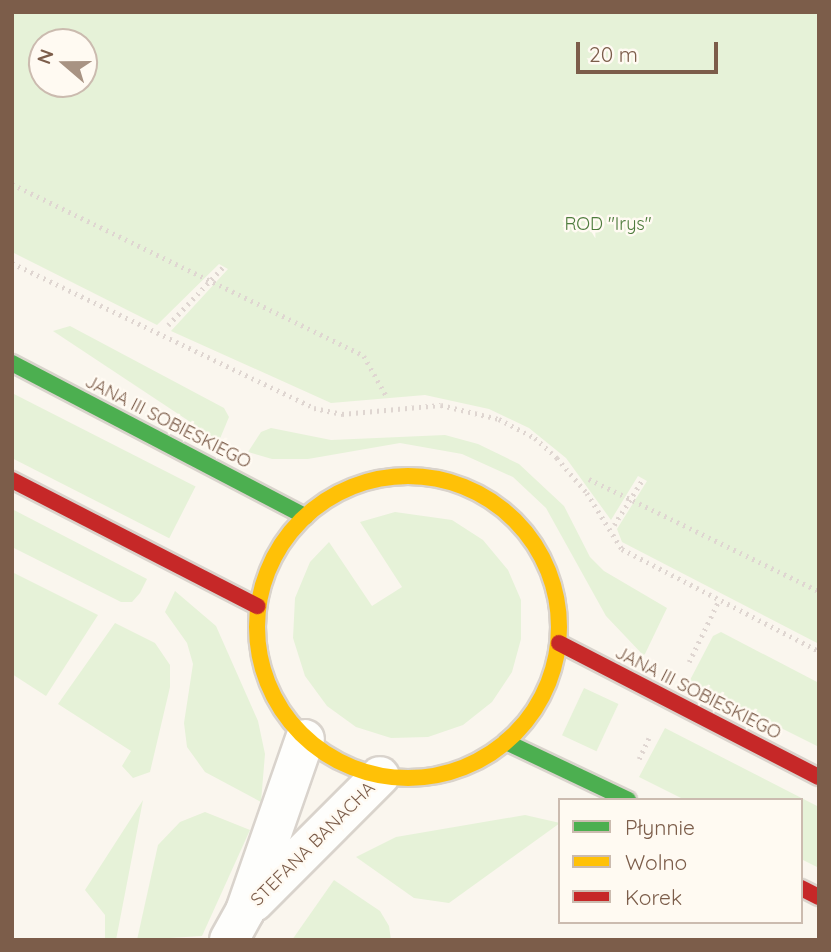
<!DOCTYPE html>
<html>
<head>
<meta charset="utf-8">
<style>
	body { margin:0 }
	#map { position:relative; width:831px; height:952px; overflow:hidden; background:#faf6ee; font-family:Quicksand,sans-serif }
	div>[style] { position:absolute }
	.green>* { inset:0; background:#e6f2d8; transform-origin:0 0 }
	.path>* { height:4.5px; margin-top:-2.25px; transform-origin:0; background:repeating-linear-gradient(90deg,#dfd6d1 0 2px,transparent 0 7px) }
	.roads { filter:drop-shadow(2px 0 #d9d3cc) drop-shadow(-2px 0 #d9d3cc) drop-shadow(0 2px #d9d3cc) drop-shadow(0 -2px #d9d3cc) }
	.street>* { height:38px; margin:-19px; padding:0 19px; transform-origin:19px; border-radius:19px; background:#fefefc }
	.fast>* { height:16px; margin:-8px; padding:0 8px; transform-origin:8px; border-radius:8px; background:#4caf50 }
	.slow>* { height:16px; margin:-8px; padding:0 8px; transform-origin:8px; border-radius:8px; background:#ffc107 }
	.slow>.ring { margin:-8px; padding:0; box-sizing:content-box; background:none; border:16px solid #ffc107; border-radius:50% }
	.jam>* { height:16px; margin:-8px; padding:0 8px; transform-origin:8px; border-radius:8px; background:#c62828 }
	span { translate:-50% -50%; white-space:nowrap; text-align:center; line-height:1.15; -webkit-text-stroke:5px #fffaf2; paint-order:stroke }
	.park-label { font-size:18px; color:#4e7c3d }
	.street-label { font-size:18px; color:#7c5d4a }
	.frame { position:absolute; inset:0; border:14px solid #7c5d4a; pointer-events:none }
	.legend { position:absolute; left:558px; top:798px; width:245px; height:126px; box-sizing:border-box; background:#fffaf2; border:2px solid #cbbbaf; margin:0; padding:9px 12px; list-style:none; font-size:21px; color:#7c5d4a }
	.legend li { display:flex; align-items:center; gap:14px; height:35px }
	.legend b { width:35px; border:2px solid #cbbbaf }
	.north { position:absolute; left:28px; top:28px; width:70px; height:70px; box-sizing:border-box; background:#fffaf2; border:2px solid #cbbbaf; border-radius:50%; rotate:290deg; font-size:19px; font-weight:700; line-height:28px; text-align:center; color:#7c5d4a }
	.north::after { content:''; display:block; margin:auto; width:24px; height:32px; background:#a89383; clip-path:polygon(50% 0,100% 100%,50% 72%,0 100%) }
	.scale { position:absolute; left:576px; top:42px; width:142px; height:32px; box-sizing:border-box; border:4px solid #7c5d4a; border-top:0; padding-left:9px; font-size:21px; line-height:24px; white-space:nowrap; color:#7c5d4a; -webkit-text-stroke:5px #fffaf2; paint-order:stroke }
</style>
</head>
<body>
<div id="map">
	<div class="green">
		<div style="clip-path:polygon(evenodd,12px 12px,819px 12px,819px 644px,622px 542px,617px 529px,647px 481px,638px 476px,611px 520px,566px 458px,529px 428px,489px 409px,425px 395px,331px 403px,171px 331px,228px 269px,219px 264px,157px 325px,12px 252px,12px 12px,42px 42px,84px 42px,84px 84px,42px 84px,42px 42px)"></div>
		<div style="clip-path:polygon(70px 326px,224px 408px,229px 417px,219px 441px,53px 331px)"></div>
		<div style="left:12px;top:393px;width:206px;height:58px;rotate:27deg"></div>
		<div style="clip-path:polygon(271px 428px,331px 440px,445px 435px,478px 444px,519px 464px,564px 506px,590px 557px,604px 571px,667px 608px,644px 656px,606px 616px,546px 508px,513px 477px,462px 454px,400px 443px,308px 459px,272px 459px,248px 452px,261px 432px)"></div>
		<div style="clip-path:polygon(12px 509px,147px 579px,140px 593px,132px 602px,121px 602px,12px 547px)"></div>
		<div style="clip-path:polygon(395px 512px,452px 520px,483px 540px,508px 570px,521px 600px,521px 639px,512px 672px,492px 702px,463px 725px,428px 737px,391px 738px,356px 727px,327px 706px,305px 676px,293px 638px,295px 598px,310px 562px,329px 542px,372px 606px,402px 587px,360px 522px)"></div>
		<div style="clip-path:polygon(12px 572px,98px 615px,46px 696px,12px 674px)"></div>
		<div style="clip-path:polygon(175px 591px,216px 626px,258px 721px,265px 754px,261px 802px,205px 772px,187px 747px,184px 723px,193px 664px,187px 643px,165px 612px)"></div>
		<div style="clip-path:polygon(115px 623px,155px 643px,170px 665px,170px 687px,150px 772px,133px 778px,122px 766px,131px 751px,58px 704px)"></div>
		<div style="clip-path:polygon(721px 632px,819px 683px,819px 747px,689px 682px,713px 636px)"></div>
		<div style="left:584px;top:688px;width:38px;height:52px;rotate:25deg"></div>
		<div style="clip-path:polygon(665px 728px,819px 807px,819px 868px,801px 859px,801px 800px,685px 800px,639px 777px)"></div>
		<div style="clip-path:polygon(143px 800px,116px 940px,105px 940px,105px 915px,85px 890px)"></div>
		<div style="clip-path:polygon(205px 812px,250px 830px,202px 936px,137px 940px,158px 845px,180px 822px)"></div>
		<div style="clip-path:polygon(525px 815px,560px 823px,449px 903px,414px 898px,356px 857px,396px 837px)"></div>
		<div style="clip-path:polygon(334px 880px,380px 911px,389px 926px,391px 940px,292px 940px)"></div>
	</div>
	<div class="path">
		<div style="left:12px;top:184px;width:392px;rotate:26deg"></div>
		<div style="left:364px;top:356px;width:47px;rotate:60.7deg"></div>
		<div style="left:12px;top:263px;width:335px;rotate:25.6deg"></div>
		<div style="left:314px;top:408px;width:29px;rotate:12deg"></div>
		<div style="left:342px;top:414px;width:99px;rotate:-5.2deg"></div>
		<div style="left:441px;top:405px;width:60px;rotate:13.6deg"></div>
		<div style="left:499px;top:419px;width:41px;rotate:27.8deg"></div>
		<div style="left:535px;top:438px;width:30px;rotate:42deg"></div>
		<div style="left:557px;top:458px;width:46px;rotate:49.4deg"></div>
		<div style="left:587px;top:493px;width:66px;rotate:58deg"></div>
		<div style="left:622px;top:549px;width:222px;rotate:27.4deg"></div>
		<div style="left:168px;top:325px;width:81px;rotate:-46.5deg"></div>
		<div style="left:589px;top:479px;width:256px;rotate:26deg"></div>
		<div style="left:614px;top:525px;width:54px;rotate:-57.8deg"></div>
		<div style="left:689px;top:662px;width:69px;rotate:-64.2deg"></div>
		<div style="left:639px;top:759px;width:23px;rotate:-65deg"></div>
	</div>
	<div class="roads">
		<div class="street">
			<div style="left:254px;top:902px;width:178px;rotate:-45deg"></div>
			<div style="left:229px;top:940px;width:33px;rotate:-61deg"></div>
			<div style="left:245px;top:911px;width:182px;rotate:-70.8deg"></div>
		</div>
		<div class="fast">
			<div style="left:12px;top:363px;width:331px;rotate:27.6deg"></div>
			<div style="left:506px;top:742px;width:135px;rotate:25.4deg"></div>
		</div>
		<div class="slow">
			<div class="ring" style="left:257px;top:476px;width:286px;height:286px"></div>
		</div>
		<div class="jam">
			<div style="left:12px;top:480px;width:276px;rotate:27.2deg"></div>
			<div style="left:559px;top:643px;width:292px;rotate:27.3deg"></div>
			<div style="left:801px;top:888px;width:20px;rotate:27deg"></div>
		</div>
	</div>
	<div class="park-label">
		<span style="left:608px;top:224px">ROD "Irys"</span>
	</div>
	<div class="street-label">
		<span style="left:168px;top:422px;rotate:27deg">JANA III SOBIESKIEGO</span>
		<span style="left:698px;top:693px;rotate:27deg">JANA III SOBIESKIEGO</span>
		<span style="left:313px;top:844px;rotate:-45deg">STEFANA BANACHA</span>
	</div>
	<div class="frame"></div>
	<ul class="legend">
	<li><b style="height:9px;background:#4caf50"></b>Płynnie</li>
	<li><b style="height:9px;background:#ffc107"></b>Wolno</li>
	<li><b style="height:9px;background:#c62828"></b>Korek</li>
	</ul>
	<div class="north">N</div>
	<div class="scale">20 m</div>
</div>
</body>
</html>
